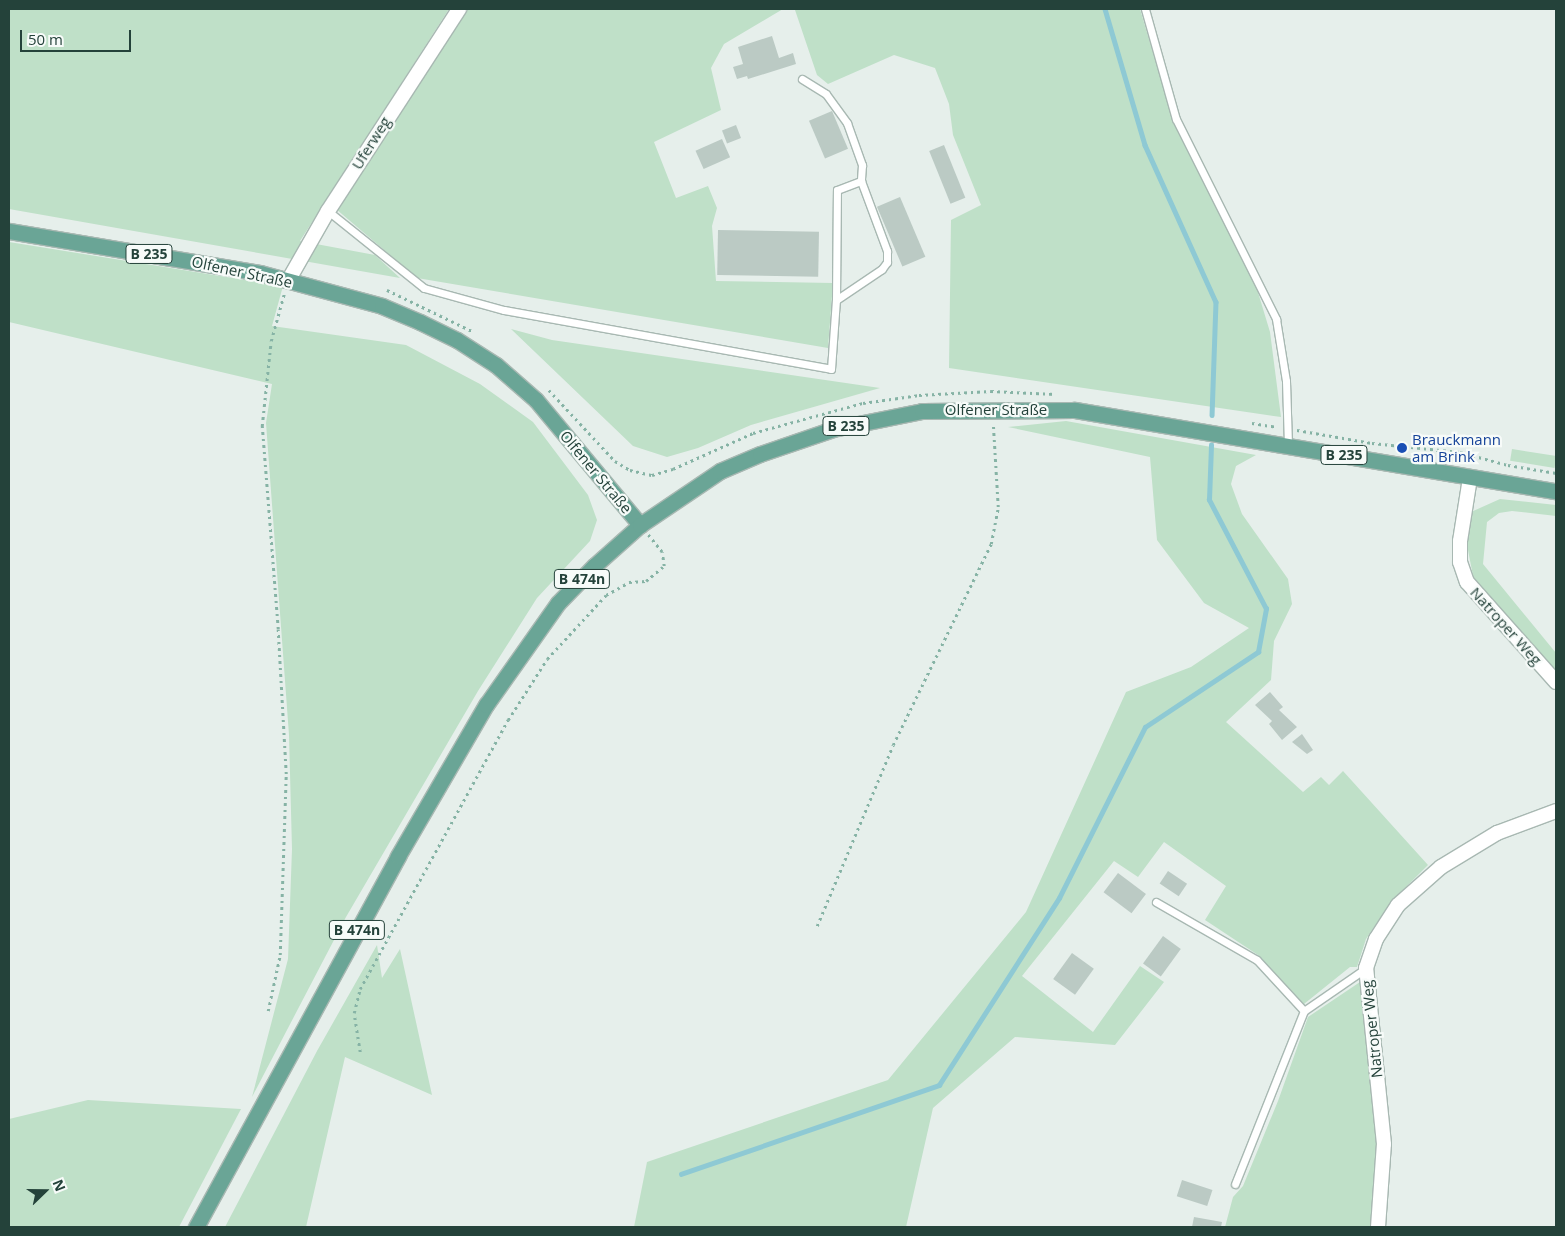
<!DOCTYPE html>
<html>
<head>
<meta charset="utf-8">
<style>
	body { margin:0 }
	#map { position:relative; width:1565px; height:1236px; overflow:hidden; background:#e6efeb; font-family:"Open Sans",sans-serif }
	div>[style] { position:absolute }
	.green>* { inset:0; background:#bfe0c8; transform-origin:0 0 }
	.stream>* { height:4.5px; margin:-2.25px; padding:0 2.25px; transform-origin:2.25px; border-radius:2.25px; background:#8ec9d4 }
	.building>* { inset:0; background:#bbcac4; transform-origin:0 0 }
	.path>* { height:2.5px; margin-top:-1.25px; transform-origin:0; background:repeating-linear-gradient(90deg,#86b3a5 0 2.5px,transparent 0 6.5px) }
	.roads { filter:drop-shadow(1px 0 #a8b8b2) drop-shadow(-1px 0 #a8b8b2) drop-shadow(0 1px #a8b8b2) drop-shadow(0 -1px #a8b8b2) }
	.lane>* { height:7px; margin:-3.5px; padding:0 3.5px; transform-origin:3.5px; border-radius:3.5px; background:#fff }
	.street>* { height:14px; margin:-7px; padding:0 7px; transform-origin:7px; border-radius:7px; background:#fff }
	.primary>* { height:15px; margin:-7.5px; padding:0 7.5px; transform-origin:7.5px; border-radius:7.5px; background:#6aa596 }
	.dots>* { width:14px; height:14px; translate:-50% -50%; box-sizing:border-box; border:2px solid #f7fbf9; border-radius:50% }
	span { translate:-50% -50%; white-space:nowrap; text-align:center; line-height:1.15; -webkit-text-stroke:4.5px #f7fbf9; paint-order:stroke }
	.shield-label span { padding:1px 4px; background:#f7fbf9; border:1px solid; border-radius:4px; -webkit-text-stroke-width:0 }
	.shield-label { font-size:14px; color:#24423a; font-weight:700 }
	.street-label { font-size:15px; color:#24423a }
	.transit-label { font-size:15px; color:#164399 }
	.left { translate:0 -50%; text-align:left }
	.frame { position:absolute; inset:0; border:10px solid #24423a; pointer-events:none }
	.north { position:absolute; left:20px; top:1166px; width:50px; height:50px; -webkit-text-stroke:4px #f7fbf9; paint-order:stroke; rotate:68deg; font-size:14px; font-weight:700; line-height:20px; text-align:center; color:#24423a }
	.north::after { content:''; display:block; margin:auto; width:18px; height:22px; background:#24423a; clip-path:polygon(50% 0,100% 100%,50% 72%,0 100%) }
	.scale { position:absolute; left:20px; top:30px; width:111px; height:22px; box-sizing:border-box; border:2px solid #24423a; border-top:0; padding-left:6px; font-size:15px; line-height:18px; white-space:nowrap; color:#24423a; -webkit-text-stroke:4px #f7fbf9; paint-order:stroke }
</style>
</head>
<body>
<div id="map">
	<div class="green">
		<div style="clip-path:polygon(9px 9px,449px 9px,300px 241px,375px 255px,400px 278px,9px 209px)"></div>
		<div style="clip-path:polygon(467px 9px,783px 9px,724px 44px,711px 68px,721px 110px,654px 142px,676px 198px,708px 186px,717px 208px,712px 226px,716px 281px,833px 283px,828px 348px,417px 278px,336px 209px)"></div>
		<div style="clip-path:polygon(787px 9px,1140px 9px,1171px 113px,1257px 289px,1270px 332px,1281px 417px,949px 368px,951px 220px,981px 205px,953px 135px,949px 104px,935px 68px,894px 55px,828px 84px,817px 75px,795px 10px)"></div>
		<div style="clip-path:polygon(9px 242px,283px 286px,272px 326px,406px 345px,480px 384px,533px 422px,588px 495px,597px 520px,590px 541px,537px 598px,478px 691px,346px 917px,252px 1097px,288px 959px,292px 849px,289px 735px,266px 423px,272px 384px,9px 322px)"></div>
		<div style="clip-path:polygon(511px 329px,552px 340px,880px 388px,751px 425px,698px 448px,667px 457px,633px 446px)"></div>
		<div style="clip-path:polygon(1066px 421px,1256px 455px,1236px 466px,1231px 484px,1242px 514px,1288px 579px,1292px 604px,1274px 641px,1271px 680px,1226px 722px,1303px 792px,1321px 777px,1329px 785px,1343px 771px,1428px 865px,1391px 902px,1366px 939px,1357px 967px,1350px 967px,1304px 1004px,1258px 955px,1205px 920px,1226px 886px,1164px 842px,1138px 877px,1114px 861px,1022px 976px,1093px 1032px,1140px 966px,1164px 982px,1115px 1045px,1015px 1037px,933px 1108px,906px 1227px,634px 1227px,647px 1162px,888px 1080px,1026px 912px,1126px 692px,1191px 667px,1249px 628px,1204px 603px,1157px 540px,1150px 457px,1008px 427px)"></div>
		<div style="left:1512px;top:449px;width:45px;height:12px;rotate:9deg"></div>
		<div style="clip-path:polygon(1500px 499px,1556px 505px,1556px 516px,1512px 511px,1499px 513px,1487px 522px,1483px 564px,1556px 653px,1556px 674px,1474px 581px,1467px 545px,1471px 512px)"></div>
		<div style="clip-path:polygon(377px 945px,382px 978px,400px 949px,432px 1095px,345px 1057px,306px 1227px,225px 1227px,317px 1051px)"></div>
		<div style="clip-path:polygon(1360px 982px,1377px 1146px,1371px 1227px,1225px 1227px,1233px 1197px,1243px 1186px,1278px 1101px,1308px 1017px)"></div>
		<div style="clip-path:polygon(88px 1100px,241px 1109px,179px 1227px,9px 1227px,9px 1119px)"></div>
	</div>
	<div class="stream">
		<div style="left:1105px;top:9px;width:142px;rotate:73.6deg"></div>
		<div style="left:1145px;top:145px;width:172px;rotate:65.7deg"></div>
		<div style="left:1216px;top:302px;width:113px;rotate:92deg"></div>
		<div style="left:681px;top:1174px;width:273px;rotate:-19deg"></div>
		<div style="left:939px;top:1085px;width:222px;rotate:-57.3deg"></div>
		<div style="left:1059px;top:898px;width:191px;rotate:-63.3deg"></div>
		<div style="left:1145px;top:727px;width:136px;rotate:-33.6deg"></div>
		<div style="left:1258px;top:652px;width:44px;rotate:-79.5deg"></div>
		<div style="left:1266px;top:609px;width:123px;rotate:-117.6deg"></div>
		<div style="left:1209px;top:500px;width:55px;rotate:-87.9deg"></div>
	</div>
	<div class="building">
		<div style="clip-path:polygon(772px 36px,779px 58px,793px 53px,796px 64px,748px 79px,747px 76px,737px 79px,733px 67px,743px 64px,738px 47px)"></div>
		<div style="left:832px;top:111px;width:41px;height:25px;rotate:67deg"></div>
		<div style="left:736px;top:125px;width:14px;height:15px;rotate:69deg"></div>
		<div style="left:722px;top:139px;width:20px;height:29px;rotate:66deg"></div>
		<div style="left:944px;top:145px;width:57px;height:16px;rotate:68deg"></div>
		<div style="left:900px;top:197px;width:65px;height:25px;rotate:67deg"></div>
		<div style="left:718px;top:230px;width:101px;height:45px;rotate:1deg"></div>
		<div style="clip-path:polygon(1270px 692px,1283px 707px,1279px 710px,1297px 727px,1282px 740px,1269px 724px,1272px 721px,1255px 705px)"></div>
		<div style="clip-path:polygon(1302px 734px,1313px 750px,1307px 754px,1292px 742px)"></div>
		<div style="left:1168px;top:871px;width:23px;height:15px;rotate:34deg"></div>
		<div style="left:1118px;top:873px;width:35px;height:24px;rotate:37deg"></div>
		<div style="left:1163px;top:936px;width:22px;height:34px;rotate:36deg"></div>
		<div style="left:1072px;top:953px;width:27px;height:32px;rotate:36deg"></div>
		<div style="left:1182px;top:1180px;width:32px;height:17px;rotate:18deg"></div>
		<div style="clip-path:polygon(1194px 1217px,1222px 1222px,1221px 1227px,1192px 1227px)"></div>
	</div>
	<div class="path">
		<div style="left:387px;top:290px;width:97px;rotate:25.8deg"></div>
		<div style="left:549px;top:390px;width:97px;rotate:47.1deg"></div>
		<div style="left:615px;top:461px;width:17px;rotate:31deg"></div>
		<div style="left:630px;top:470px;width:23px;rotate:13deg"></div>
		<div style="left:652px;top:475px;width:22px;rotate:-16deg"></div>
		<div style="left:673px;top:469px;width:88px;rotate:-24.2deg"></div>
		<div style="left:753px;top:433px;width:114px;rotate:-15.3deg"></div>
		<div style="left:863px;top:403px;width:57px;rotate:-8.1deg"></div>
		<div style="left:919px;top:395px;width:72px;rotate:-3.2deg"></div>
		<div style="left:991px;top:391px;width:65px;rotate:2.6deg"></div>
		<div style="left:1252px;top:423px;width:24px;rotate:9deg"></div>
		<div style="left:1297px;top:430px;width:76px;rotate:9.8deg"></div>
		<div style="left:1372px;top:443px;width:88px;rotate:5.8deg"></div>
		<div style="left:1460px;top:452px;width:50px;rotate:15.2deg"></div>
		<div style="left:1508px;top:465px;width:49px;rotate:9.5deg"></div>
		<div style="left:817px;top:926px;width:196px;rotate:-67.2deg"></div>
		<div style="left:893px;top:745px;width:224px;rotate:-64deg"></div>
		<div style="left:991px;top:544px;width:38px;rotate:-79deg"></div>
		<div style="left:998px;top:507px;width:83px;rotate:-93.4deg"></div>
		<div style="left:268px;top:1011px;width:57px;rotate:-77.9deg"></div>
		<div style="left:280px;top:955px;width:181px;rotate:-88.1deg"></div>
		<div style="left:286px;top:774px;width:145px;rotate:-93.2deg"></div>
		<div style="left:278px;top:629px;width:204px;rotate:-94.5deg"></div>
		<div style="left:262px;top:426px;width:85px;rotate:-84deg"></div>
		<div style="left:271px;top:341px;width:49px;rotate:-74.5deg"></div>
		<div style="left:360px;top:1052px;width:39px;rotate:-99deg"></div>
		<div style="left:354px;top:1013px;width:25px;rotate:-76deg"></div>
		<div style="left:360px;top:989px;width:307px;rotate:-61.2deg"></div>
		<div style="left:508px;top:720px;width:72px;rotate:-57.4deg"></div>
		<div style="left:547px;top:659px;width:87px;rotate:-47.3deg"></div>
		<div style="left:606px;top:595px;width:26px;rotate:-29deg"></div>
		<div style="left:629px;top:582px;width:17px;rotate:-3deg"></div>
		<div style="left:646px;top:581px;width:23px;rotate:-40deg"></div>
		<div style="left:664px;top:566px;width:14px;rotate:-98deg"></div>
		<div style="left:662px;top:552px;width:22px;rotate:-129deg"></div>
	</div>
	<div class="roads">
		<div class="lane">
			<div style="left:1145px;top:9px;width:114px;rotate:74.3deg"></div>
			<div style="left:1176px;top:119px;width:224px;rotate:63.4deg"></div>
			<div style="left:1276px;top:319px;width:63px;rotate:80.8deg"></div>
			<div style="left:1286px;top:381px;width:63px;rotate:88.2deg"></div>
			<div style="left:802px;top:79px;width:28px;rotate:32deg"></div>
			<div style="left:826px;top:94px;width:36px;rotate:54deg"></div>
			<div style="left:847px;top:123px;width:45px;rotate:70.3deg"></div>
			<div style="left:862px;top:165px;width:16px;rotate:94deg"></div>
			<div style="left:861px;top:181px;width:75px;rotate:69.6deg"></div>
			<div style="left:887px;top:251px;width:11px;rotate:90deg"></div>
			<div style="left:887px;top:262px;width:9px;rotate:126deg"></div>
			<div style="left:882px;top:269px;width:55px;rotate:146deg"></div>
			<div style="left:328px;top:211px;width:123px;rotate:38.7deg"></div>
			<div style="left:424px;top:288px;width:83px;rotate:15.4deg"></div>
			<div style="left:504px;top:310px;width:332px;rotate:10.2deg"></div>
			<div style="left:831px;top:369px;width:69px;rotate:-85.9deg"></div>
			<div style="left:836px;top:300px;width:110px;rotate:-89.5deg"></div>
			<div style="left:837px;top:190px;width:26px;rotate:-21deg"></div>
			<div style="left:1156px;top:902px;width:116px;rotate:29.9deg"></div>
			<div style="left:1257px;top:960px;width:69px;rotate:47.3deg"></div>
			<div style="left:1235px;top:1184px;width:186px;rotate:-68.3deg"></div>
			<div style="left:1304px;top:1011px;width:75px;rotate:-34.7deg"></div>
		</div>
		<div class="street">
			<div style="left:288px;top:281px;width:81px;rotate:-60.3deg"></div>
			<div style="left:328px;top:211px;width:241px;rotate:-57deg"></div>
			<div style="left:1470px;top:478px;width:64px;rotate:99deg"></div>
			<div style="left:1460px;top:541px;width:21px;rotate:90deg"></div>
			<div style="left:1460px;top:562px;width:21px;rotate:71deg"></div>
			<div style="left:1467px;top:582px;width:134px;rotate:48.3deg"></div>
			<div style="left:1378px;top:1227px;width:83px;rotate:-85.9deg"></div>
			<div style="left:1384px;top:1144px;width:177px;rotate:-95.8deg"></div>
			<div style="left:1366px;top:968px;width:31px;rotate:-71deg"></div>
			<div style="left:1376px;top:939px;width:40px;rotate:-57.1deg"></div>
			<div style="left:1398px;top:905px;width:57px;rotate:-41.5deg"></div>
			<div style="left:1441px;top:867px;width:66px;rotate:-31.3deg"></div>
			<div style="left:1497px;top:833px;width:63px;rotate:-20.4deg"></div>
		</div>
		<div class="primary">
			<div style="left:9px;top:231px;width:254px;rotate:9.5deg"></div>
			<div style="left:260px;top:273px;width:126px;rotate:15.1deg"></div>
			<div style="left:382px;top:306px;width:41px;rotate:22.8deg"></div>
			<div style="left:420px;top:322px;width:41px;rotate:25.9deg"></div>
			<div style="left:457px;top:340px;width:46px;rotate:32.7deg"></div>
			<div style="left:496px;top:365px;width:53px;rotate:41.2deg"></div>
			<div style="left:536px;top:400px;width:163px;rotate:50.2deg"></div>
			<div style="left:196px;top:1227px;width:422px;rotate:-61.4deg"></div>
			<div style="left:398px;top:856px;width:175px;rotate:-59.8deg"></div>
			<div style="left:486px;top:705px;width:125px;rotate:-54.8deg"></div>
			<div style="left:558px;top:603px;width:52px;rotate:-45.8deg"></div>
			<div style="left:594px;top:566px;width:62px;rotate:-41.7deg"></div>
			<div style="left:640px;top:525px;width:97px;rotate:-34deg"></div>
			<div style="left:720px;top:471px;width:43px;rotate:-23deg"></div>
			<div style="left:760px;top:454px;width:77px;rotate:-18.9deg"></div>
			<div style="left:833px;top:429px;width:91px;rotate:-11.4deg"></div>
			<div style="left:922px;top:411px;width:153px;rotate:-0.4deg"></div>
			<div style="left:1075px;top:410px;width:488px;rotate:9.6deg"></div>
		</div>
	</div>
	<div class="dots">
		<div style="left:1402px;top:448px;background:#1a4fb4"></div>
	</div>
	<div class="shield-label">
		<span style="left:149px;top:254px">B 235</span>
		<span style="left:846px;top:426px">B 235</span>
		<span style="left:1344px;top:455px">B 235</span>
		<span style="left:582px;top:579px">B 474n</span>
		<span style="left:357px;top:930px">B 474n</span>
	</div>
	<div class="street-label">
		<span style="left:371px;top:143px;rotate:-58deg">Uferweg</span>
		<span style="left:242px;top:272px;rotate:12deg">Olfener Straße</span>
		<span style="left:996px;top:410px">Olfener Straße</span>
		<span style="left:596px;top:472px;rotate:50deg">Olfener Straße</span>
		<span style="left:1506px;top:626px;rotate:48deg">Natroper Weg</span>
		<span style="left:1372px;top:1029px;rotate:-96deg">Natroper Weg</span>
	</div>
	<div class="transit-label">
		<span class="left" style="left:1412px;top:448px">Brauckmann<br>am Brink</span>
	</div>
	<div class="frame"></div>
	<div class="north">N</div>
	<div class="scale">50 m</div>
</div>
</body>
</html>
